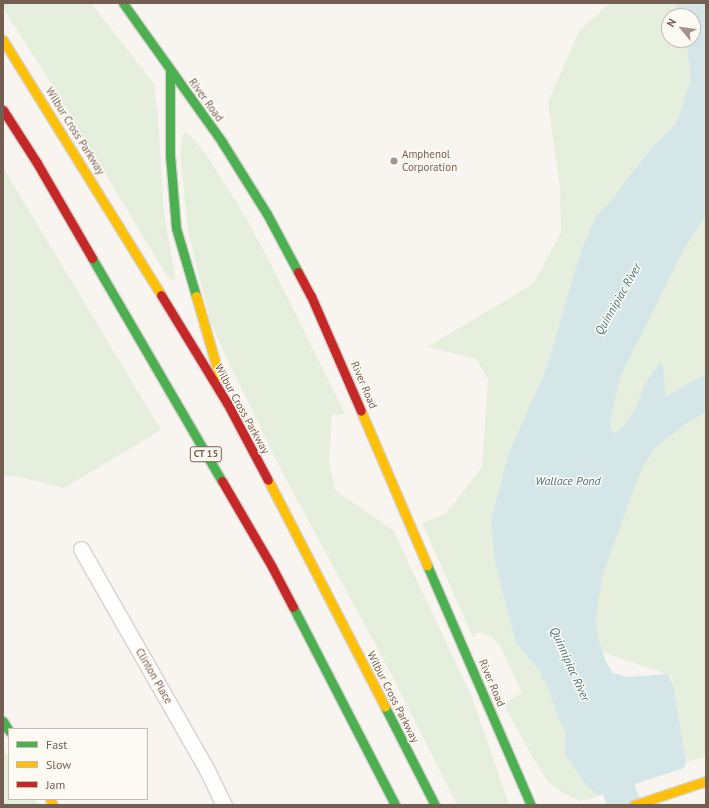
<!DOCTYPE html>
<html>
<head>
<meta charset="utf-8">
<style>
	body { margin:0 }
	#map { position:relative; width:709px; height:808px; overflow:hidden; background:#f8f5f1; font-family:"PT Sans",sans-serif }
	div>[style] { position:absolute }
	.green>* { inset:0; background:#e6eedd }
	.water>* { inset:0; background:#d4e6e7 }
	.pier>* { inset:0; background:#f8f5f1 }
	.river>* { height:33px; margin:-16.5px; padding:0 16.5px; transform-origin:16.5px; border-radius:16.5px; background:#d4e6e7 }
	.roads { filter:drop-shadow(1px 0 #d7d2cf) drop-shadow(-1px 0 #d7d2cf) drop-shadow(0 1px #d7d2cf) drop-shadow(0 -1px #d7d2cf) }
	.street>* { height:15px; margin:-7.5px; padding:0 7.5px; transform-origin:7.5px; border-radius:7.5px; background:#fefefd }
	.fast>* { height:9px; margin:-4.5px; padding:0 4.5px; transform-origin:4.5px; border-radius:4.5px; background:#4caf50 }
	.slow>* { height:9px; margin:-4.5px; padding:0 4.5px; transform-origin:4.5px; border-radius:4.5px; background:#ffc107 }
	.jam>* { height:9px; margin:-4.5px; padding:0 4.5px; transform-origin:4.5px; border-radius:4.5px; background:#c62828 }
	.dots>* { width:11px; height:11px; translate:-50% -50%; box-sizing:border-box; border:2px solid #fdfaf4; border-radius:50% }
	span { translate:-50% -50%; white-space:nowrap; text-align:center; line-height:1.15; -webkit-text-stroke:3px #fdfaf4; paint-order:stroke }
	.shield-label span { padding:1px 3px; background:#fdfaf4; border:1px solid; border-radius:3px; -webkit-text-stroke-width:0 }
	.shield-label { font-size:10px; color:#745e52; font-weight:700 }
	.street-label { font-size:11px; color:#745e52 }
	.poi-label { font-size:11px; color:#745e52 }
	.left { translate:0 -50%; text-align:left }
	.water-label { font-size:12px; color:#4b767e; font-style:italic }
	.frame { position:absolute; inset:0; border:4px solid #745e52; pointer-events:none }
	.legend { position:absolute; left:8px; top:728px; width:140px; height:72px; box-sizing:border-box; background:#fdfaf4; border:1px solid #c6bcb3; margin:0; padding:5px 7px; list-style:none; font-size:12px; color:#745e52 }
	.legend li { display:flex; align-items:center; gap:8px; height:20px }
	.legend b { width:20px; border:1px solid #c6bcb3 }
	.north { position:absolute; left:661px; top:8px; width:40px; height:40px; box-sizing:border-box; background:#fdfaf4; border:1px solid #c6bcb3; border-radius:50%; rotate:299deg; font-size:11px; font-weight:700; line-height:16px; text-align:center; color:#745e52 }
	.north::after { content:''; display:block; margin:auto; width:14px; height:18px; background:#a2938a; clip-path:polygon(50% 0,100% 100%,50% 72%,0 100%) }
</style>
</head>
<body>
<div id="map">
	<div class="green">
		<div style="clip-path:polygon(3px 3px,91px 3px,154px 84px,158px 117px,164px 213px,176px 282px,168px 278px,44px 72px,3px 8px)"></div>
		<div style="clip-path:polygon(evenodd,610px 3px,706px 3px,706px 757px,686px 762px,672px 678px,664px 673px,510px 621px,516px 644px,540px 671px,541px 678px,545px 681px,560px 722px,565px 731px,565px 756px,598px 797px,580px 801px,563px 793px,548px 782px,533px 758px,505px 707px,508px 701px,522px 693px,500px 645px,491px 637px,482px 633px,476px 633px,473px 637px,422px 523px,446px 514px,482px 467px,488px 379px,476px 359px,427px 347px,533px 284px,561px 233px,560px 188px,548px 102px,579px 31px,610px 3px,669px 16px,693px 16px,693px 40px,669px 40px,669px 16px)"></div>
		<div style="clip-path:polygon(185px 132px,190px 135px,205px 153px,245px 216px,273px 268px,345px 414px,332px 415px,329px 461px,335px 490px,393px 530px,472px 697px,509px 805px,457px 805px,389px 670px,281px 470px,227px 359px,210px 321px,188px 230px,180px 153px,182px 137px)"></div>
		<div style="clip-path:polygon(3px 167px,161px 430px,64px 488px,17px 476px,3px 476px)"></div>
		<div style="clip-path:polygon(3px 748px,9px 758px,9px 799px,35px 799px,38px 805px,3px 805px)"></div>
	</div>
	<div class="water">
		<div style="clip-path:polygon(675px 3px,706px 3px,706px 215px,683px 251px,620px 378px,610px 422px,612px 433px,615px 433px,621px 429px,636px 409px,644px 386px,660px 362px,663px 368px,667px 411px,660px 437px,639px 475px,602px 577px,596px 621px,599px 641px,606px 662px,613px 673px,627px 677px,668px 674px,673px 684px,686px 762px,684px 768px,598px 796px,586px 784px,565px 756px,565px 731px,560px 722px,545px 681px,541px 678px,540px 671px,516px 644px,495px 562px,491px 520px,509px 453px,547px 367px,581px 251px,596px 216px,609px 203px,653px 146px,673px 127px,678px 119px,691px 79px,686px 40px,693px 40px,693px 16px,681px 16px)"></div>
	</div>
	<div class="pier">
		<div style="clip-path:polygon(686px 768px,685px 770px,598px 797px,598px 796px)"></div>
	</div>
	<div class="river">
		<div style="left:629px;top:446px;width:62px;rotate:-37.8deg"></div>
		<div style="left:678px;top:408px;width:32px;rotate:-30deg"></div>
		<div style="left:603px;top:746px;width:63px;rotate:70.4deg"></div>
	</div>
	<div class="roads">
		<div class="street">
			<div style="left:81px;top:549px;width:250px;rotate:60.3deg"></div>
			<div style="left:205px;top:766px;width:43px;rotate:64deg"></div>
		</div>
		<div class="fast">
			<div style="left:123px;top:3px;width:171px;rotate:54.5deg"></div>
			<div style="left:222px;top:142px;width:85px;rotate:58deg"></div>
			<div style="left:267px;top:214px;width:66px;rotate:61.9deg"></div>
			<div style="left:170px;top:71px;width:84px;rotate:90deg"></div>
			<div style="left:170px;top:155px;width:73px;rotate:85.3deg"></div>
			<div style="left:176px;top:228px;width:71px;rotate:73.6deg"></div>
			<div style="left:92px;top:258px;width:258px;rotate:59.8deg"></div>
			<div style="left:427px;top:565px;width:262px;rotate:66.6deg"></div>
			<div style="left:293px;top:607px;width:223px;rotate:62.7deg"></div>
			<div style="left:385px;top:707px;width:110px;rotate:63deg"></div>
			<div style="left:3px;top:721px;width:12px;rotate:59deg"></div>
		</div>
		<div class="slow">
			<div style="left:3px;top:40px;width:300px;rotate:58.2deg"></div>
			<div style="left:196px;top:296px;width:82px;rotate:73.8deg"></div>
			<div style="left:361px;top:411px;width:168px;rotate:66.8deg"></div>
			<div style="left:268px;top:480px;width:255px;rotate:62.7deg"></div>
			<div style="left:50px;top:799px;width:7px;rotate:63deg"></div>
			<div style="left:634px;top:805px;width:76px;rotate:-18.4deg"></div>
		</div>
		<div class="jam">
			<div style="left:3px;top:110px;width:63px;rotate:57.3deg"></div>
			<div style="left:37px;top:163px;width:110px;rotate:59.9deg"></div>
			<div style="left:298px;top:272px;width:27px;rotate:62deg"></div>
			<div style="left:311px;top:296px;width:125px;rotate:66.5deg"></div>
			<div style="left:161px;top:295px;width:127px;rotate:58.6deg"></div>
			<div style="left:227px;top:403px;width:87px;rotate:62deg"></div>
			<div style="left:222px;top:481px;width:99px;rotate:59.8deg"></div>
			<div style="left:272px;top:567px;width:45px;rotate:62.3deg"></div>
		</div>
	</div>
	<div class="dots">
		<div style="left:394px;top:161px;background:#a2938a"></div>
	</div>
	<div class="shield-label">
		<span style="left:206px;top:454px">CT 15</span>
	</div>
	<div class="street-label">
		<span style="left:206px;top:100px;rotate:54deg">River Road</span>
		<span style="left:75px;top:131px;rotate:58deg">Wilbur Cross Parkway</span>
		<span style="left:364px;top:385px;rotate:67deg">River Road</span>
		<span style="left:242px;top:409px;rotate:61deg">Wilbur Cross Parkway</span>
		<span style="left:154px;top:676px;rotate:60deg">Clinton Place</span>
		<span style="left:492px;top:683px;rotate:67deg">River Road</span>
		<span style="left:393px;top:697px;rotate:63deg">Wilbur Cross Parkway</span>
	</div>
	<div class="poi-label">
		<span class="left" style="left:402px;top:161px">Amphenol<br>Corporation</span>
	</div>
	<div class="water-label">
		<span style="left:618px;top:299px;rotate:-60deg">Quinnipiac River</span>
		<span style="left:568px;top:481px">Wallace Pond</span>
		<span style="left:570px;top:664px;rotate:66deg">Quinnipiac River</span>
	</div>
	<div class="frame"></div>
	<ul class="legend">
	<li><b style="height:5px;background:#4caf50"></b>Fast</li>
	<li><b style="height:5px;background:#ffc107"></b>Slow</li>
	<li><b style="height:5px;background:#c62828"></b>Jam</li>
	</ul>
	<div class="north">N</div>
</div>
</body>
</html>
